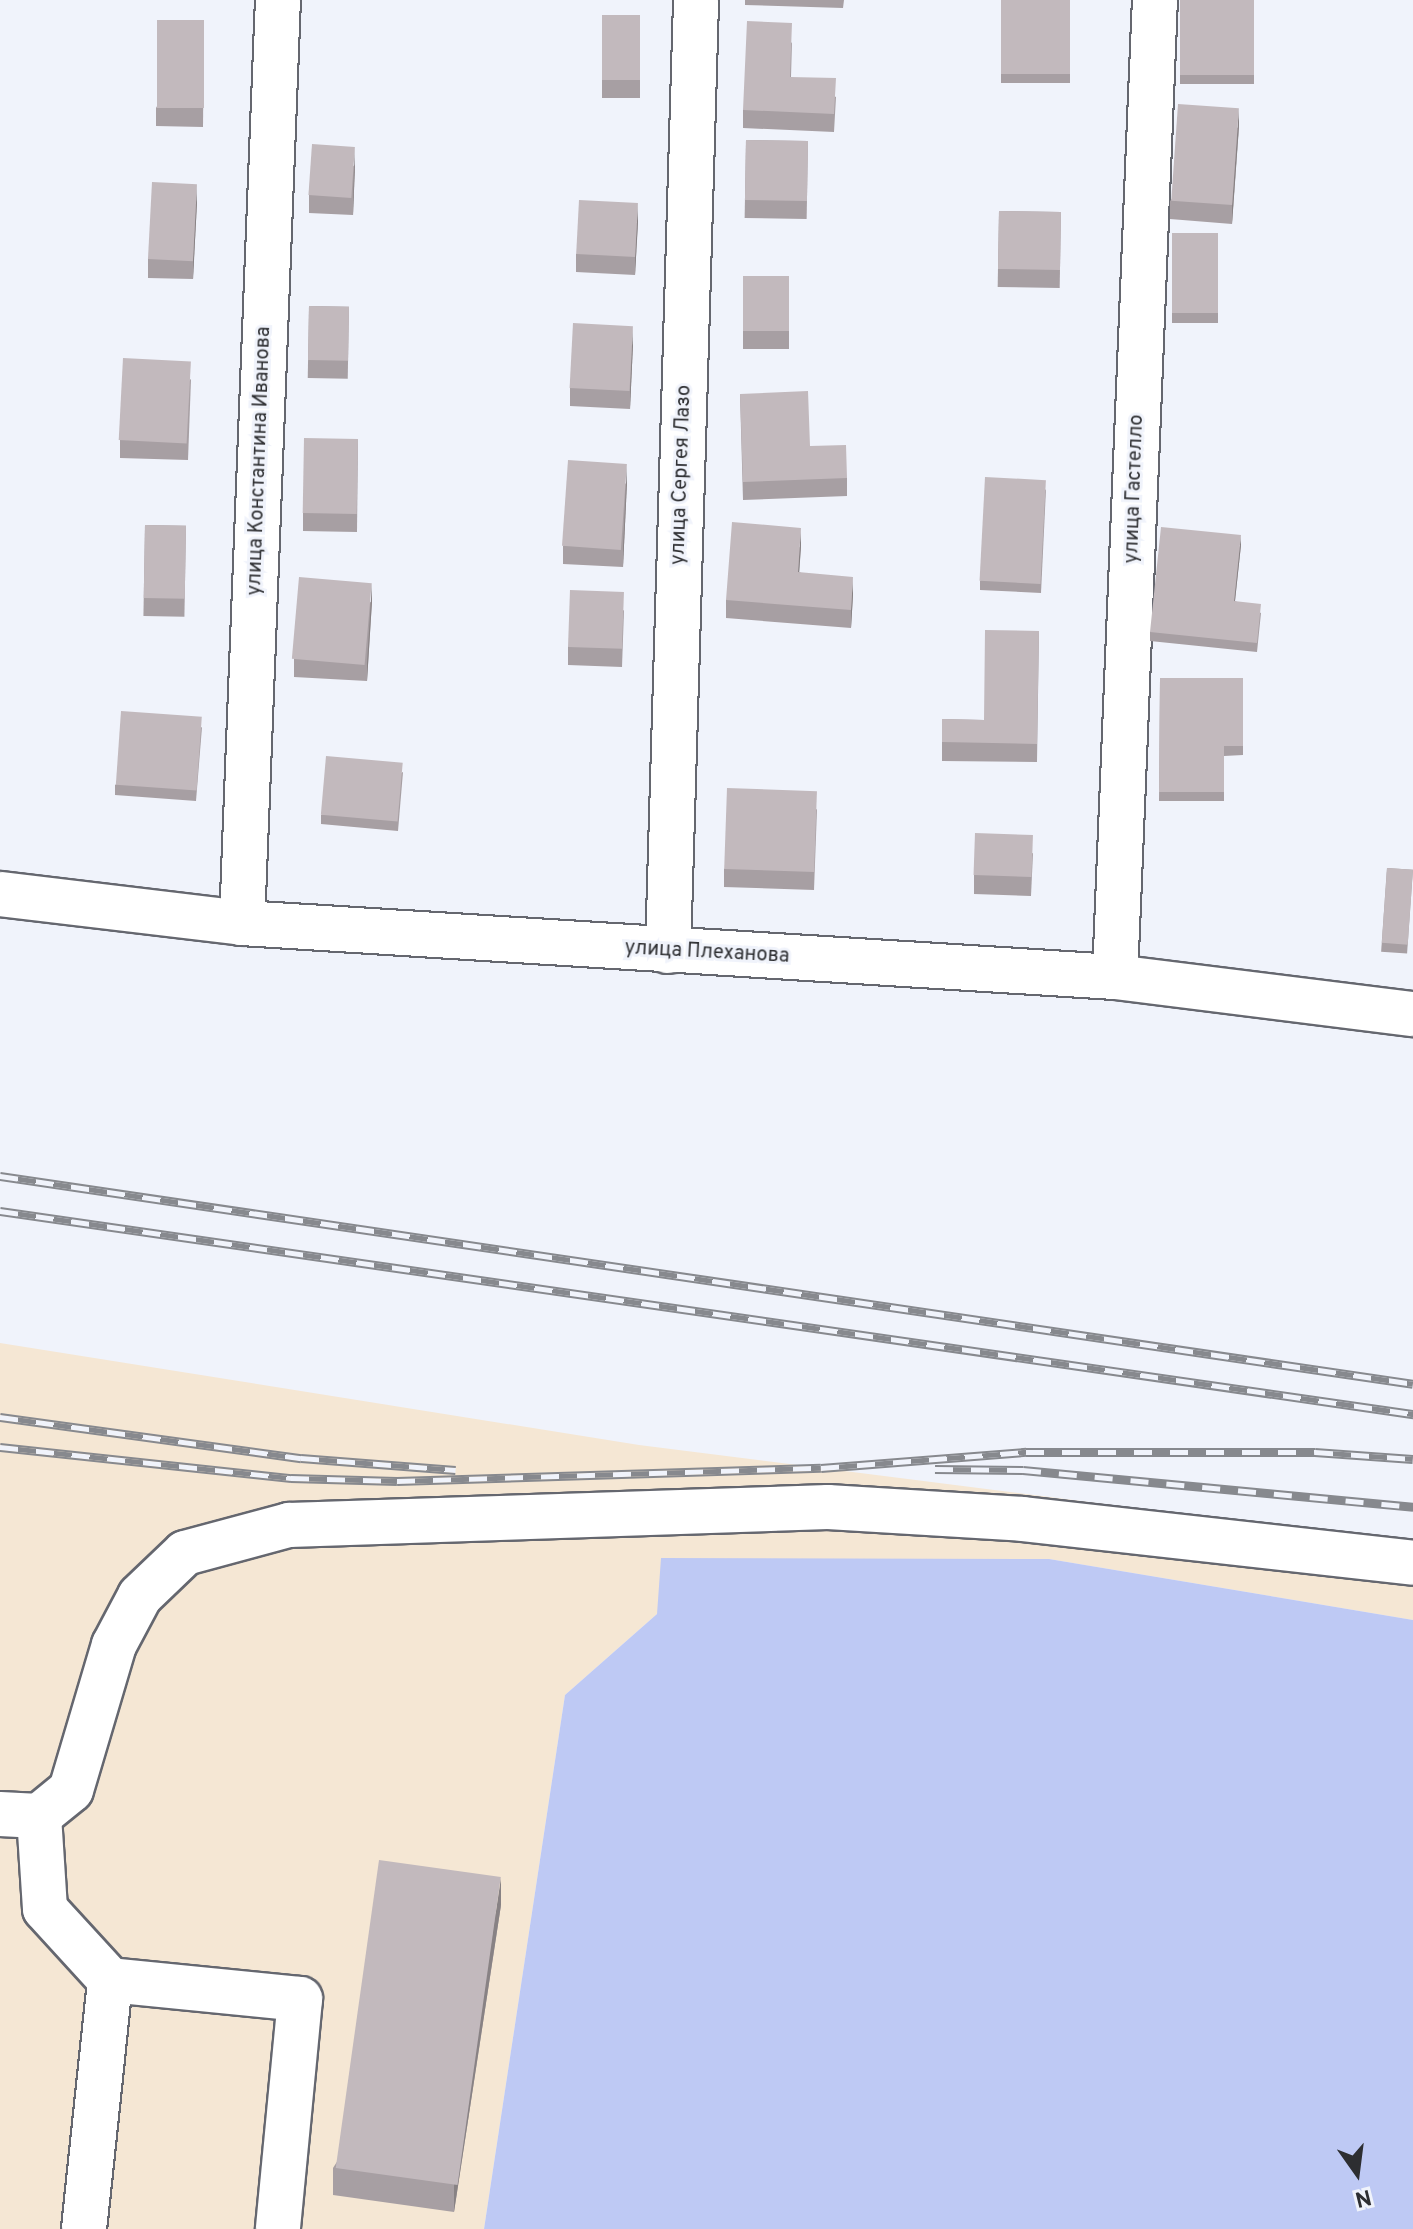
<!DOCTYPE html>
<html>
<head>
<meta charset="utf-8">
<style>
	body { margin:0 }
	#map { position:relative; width:1413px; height:2229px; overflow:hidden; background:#f0f3fb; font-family:Overpass,sans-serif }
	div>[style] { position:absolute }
	.industrial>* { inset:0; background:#f5e7d4 }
	.green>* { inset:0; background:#bec9f4 }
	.roads { filter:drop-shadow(2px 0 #65676f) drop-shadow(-2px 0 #65676f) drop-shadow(0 2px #65676f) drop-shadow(0 -2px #65676f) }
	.minor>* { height:44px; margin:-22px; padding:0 22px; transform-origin:22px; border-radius:22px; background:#fff }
	.rail>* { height:9px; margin-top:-4.5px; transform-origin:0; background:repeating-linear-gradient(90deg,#f0f3fb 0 18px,#87898e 0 36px); box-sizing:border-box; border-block:2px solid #87898e }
	.wall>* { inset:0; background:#a79fa3; transform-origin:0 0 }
	.shaded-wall>* { inset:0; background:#888284 }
	.building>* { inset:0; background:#c2b9bd; transform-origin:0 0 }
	span { translate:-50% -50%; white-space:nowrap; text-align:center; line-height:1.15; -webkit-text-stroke:6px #f0f3fb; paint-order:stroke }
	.street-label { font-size:20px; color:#2d2e31 }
	.north { position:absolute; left:1317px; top:2133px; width:80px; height:80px; -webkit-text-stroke:6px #f0f3fb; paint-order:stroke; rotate:166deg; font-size:22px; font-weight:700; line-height:32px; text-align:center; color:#2d2e31 }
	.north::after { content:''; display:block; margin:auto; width:28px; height:36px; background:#2d2e31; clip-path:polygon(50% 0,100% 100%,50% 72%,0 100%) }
</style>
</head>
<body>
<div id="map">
	<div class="industrial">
		<div style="clip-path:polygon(0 1343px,639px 1445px,1413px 1543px,1413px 1620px,1049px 1559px,657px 1614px,565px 1695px,484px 2229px,0 2229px)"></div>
	</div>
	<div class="green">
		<div style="clip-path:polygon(661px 1558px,1049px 1559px,1413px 1620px,1413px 2229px,484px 2229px,565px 1695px,657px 1614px)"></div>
	</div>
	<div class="roads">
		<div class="minor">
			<div style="left:0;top:894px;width:244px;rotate:6.8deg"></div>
			<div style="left:242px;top:923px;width:875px;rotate:3.54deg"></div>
			<div style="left:1115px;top:977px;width:300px;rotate:7.1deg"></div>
			<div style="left:242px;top:923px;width:924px;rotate:-87.77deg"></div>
			<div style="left:668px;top:951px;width:951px;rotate:-88.31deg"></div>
			<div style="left:1115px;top:977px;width:978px;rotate:-87.66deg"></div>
			<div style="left:0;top:1814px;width:39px;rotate:3deg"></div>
			<div style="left:39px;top:1816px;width:41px;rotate:-39.1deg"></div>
			<div style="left:71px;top:1790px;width:151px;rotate:-73.5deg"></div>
			<div style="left:114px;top:1645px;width:55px;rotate:-62deg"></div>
			<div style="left:140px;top:1596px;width:62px;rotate:-43.7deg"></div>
			<div style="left:185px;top:1553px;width:108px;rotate:-15.1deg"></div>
			<div style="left:289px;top:1525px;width:539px;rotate:-1.91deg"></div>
			<div style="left:828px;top:1507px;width:195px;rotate:3.5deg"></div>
			<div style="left:1023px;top:1519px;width:392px;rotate:6.4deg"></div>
			<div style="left:39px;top:1816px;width:93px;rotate:86.3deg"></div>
			<div style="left:45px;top:1909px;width:96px;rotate:47.5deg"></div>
			<div style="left:110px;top:1980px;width:191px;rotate:5.7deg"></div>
			<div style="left:300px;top:1999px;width:231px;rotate:95.5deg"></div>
			<div style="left:84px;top:2229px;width:250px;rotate:-84deg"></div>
		</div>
	</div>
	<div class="rail">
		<div style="left:0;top:1176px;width:1428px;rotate:8.37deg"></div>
		<div style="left:0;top:1211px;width:1428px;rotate:8.18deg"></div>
		<div style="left:0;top:1417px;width:304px;rotate:7.8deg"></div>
		<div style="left:301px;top:1458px;width:155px;rotate:4.4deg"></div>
		<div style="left:0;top:1447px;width:293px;rotate:6.1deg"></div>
		<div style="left:291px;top:1478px;width:106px;rotate:1.6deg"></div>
		<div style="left:397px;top:1481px;width:424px;rotate:-1.8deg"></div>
		<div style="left:821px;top:1468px;width:206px;rotate:-4.5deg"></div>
		<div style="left:1026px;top:1452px;width:289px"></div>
		<div style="left:1315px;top:1452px;width:98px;rotate:4.1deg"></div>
		<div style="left:935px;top:1469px;width:88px;rotate:0.7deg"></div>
		<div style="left:1023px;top:1470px;width:392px;rotate:5.4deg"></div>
	</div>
	<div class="wall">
		<div style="clip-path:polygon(745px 0,844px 0,843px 8px,745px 5px)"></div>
		<div style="left:1001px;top:0;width:69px;height:83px"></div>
		<div style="left:1180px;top:0;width:74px;height:84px"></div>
		<div style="left:602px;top:15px;width:38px;height:83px"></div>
		<div style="clip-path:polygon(204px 20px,203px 127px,156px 126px,156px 108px)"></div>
		<div style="clip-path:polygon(792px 42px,791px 77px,836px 97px,834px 132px,743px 128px,743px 110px)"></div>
		<div style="clip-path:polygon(1239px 126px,1232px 224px,1170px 219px,1170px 201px)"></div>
		<div style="left:746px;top:140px;width:62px;height:78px;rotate:1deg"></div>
		<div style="clip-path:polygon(355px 165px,353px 215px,309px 213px,309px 195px)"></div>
		<div style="clip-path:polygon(197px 202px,193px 279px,148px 278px,148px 259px)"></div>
		<div style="left:999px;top:211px;width:62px;height:76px;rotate:1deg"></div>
		<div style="clip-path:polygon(638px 222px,635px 275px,576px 272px,576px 254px)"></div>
		<div style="left:1172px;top:233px;width:46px;height:90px"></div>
		<div style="left:743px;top:276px;width:46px;height:73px"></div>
		<div style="left:309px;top:306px;width:40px;height:72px;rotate:1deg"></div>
		<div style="clip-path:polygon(633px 344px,630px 409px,570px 406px,570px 388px)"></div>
		<div style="clip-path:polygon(191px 379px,188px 460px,120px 458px,120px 440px)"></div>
		<div style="clip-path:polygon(740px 394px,810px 446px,847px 478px,847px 496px,743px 500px)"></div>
		<div style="clip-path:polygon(358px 439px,357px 532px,303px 531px,303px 513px)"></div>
		<div style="clip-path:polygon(627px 482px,623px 567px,563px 564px,563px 546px)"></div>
		<div style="clip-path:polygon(1046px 489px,1041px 593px,980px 590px,980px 581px)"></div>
		<div style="left:145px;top:525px;width:41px;height:91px;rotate:1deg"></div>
		<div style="clip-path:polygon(1241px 545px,1235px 601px,1261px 613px,1257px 652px,1150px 641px,1150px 632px)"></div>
		<div style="clip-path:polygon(801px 546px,799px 572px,853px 595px,851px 628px,726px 618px,726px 600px)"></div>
		<div style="clip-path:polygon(372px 601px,367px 681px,294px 677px,294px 659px)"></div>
		<div style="clip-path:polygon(624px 610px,622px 667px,568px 665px,568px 647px)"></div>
		<div style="clip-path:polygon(1039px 631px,1037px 762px,942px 761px,942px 719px,984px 720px)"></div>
		<div style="clip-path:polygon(1160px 678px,1243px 678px,1243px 755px,1224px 756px,1224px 801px,1159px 801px)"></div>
		<div style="clip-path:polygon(202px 727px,196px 801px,115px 795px,115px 785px)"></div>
		<div style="clip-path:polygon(403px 772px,398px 831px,321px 824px,321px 815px)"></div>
		<div style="clip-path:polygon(817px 809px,814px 890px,724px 887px,724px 869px)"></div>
		<div style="clip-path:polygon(1033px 853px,1031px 896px,974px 894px,974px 875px)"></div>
		<div style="left:1387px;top:868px;width:26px;height:84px;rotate:4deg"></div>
		<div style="clip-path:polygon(501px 1905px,454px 2212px,333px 2195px,333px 2168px)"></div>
	</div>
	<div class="shaded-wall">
		<div style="clip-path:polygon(1239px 108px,1239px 126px,1232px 224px,1232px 206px)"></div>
		<div style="clip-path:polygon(355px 147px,355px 165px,353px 215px,353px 197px)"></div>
		<div style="clip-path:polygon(197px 184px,197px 202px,193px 279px,193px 261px)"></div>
		<div style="clip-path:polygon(638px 203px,638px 222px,635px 275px,635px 256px)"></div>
		<div style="clip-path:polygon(633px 326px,633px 344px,630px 409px,630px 390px)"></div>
		<div style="clip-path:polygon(627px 464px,627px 482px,623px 567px,623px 548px)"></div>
		<div style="clip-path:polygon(801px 528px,801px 546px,798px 590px,798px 572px)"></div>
		<div style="clip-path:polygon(1241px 535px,1241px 545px,1234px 610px,1234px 601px)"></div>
		<div style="clip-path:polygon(853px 577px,853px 595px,851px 628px,851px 610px)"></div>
		<div style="clip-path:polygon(372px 583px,372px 601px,367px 681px,367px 663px)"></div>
		<div style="clip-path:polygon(501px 1878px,501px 1905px,454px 2212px,454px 2186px)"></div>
	</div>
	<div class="building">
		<div style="left:1001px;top:0;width:69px;height:74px"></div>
		<div style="left:1180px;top:0;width:74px;height:75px"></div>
		<div style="left:602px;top:15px;width:38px;height:65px"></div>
		<div style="left:157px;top:20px;width:47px;height:88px"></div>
		<div style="clip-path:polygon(747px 21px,792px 23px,790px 77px,836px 78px,834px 114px,743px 110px)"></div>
		<div style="left:1178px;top:104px;width:61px;height:97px;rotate:4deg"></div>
		<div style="left:746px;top:140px;width:62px;height:60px;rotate:1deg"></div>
		<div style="left:312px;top:144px;width:43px;height:51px;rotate:4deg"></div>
		<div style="left:152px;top:182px;width:45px;height:77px;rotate:3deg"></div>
		<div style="left:579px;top:200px;width:59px;height:54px;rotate:3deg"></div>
		<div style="left:999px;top:211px;width:62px;height:58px;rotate:1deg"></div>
		<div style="left:1172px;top:233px;width:46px;height:80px"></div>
		<div style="left:743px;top:276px;width:46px;height:55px"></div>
		<div style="left:309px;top:306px;width:40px;height:54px;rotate:1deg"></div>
		<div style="left:573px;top:323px;width:60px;height:65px;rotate:3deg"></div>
		<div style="left:123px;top:358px;width:68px;height:82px;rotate:3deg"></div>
		<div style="clip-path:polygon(808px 391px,810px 446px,846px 445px,847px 478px,743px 482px,740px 394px)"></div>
		<div style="left:304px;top:438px;width:54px;height:75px;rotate:1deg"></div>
		<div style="left:568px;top:460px;width:59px;height:86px;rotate:4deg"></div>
		<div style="left:985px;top:477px;width:61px;height:104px;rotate:3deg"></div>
		<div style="clip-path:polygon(732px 522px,801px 528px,798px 572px,853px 577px,851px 610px,726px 600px)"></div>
		<div style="left:145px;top:525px;width:41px;height:73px;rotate:1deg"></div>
		<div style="clip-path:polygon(1161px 527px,1241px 535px,1234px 601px,1261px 604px,1257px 643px,1150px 632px)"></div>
		<div style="left:299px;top:577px;width:73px;height:82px;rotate:5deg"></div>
		<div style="left:570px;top:590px;width:54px;height:57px;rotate:2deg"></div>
		<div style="clip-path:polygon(985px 630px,1039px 631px,1037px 744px,942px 742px,942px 719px,984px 720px)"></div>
		<div style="clip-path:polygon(1160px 678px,1243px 678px,1243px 746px,1224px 746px,1224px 792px,1159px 792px)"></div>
		<div style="left:121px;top:711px;width:81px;height:74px;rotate:4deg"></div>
		<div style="left:326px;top:756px;width:77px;height:59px;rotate:5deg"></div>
		<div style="left:727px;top:788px;width:90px;height:81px;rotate:2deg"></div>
		<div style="left:975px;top:833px;width:58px;height:42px;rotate:2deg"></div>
		<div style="left:1387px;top:868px;width:26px;height:75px;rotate:4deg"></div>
		<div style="left:379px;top:1860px;width:123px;height:311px;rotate:8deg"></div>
	</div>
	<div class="street-label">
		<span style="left:260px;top:461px;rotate:-88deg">улица Константина Иванова</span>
		<span style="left:682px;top:475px;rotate:-88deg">улица Сергея Лазо</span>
		<span style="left:1135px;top:489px;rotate:-88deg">улица Гастелло</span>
		<span style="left:707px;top:953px;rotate:3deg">улица Плеханова</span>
	</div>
	<div class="north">N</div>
</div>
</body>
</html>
